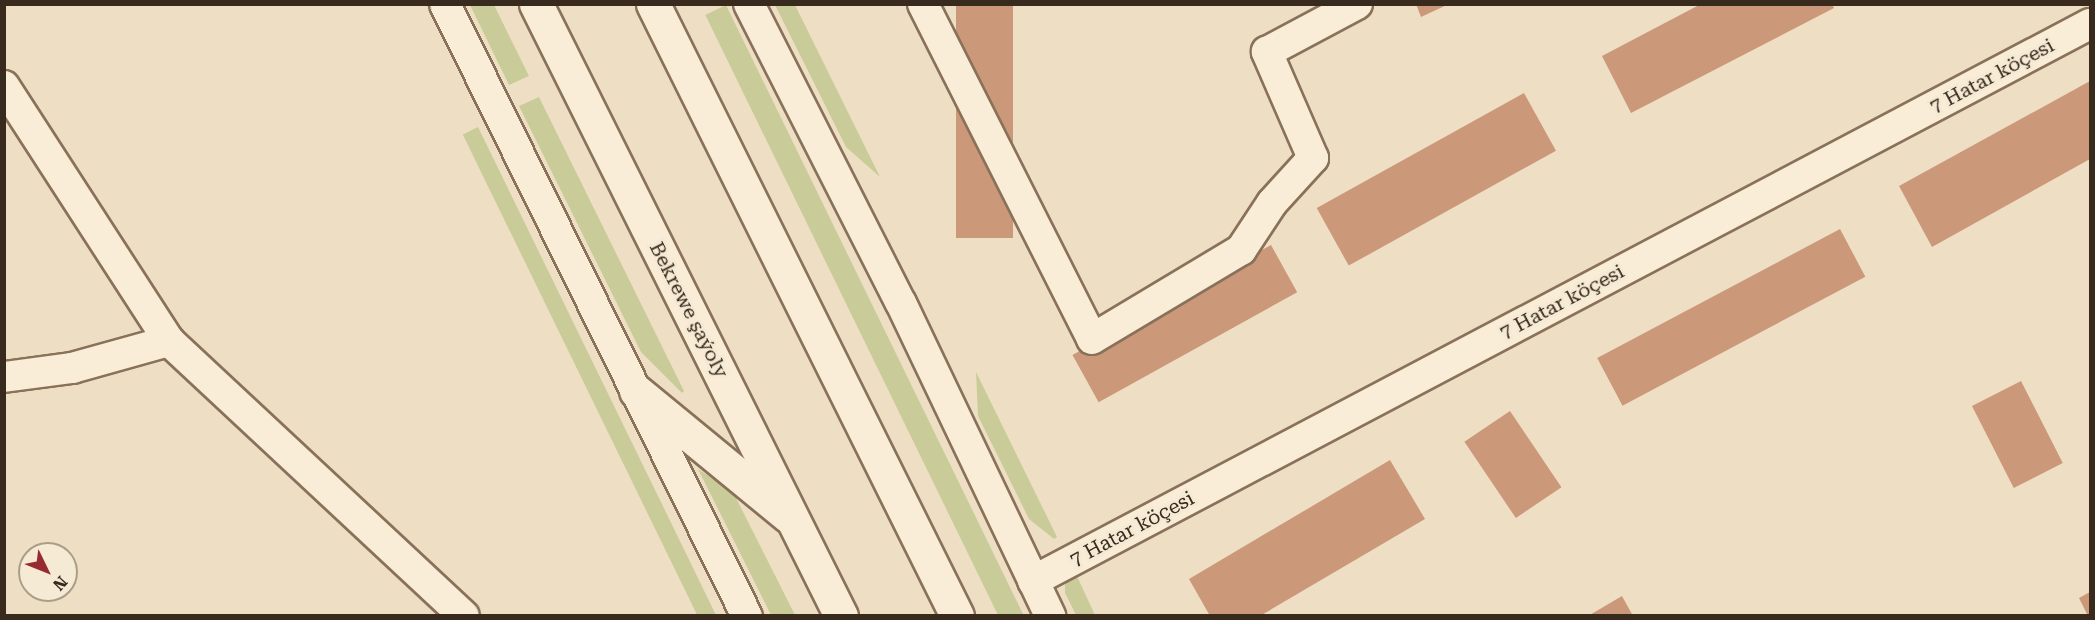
<!DOCTYPE html>
<html>
<head>
<meta charset="utf-8">
<style>
	body { margin:0 }
	#map { position:relative; width:2095px; height:620px; overflow:hidden; background:#eedfc4; font-family:"Roboto Serif",serif }
	div>[style] { position:absolute }
	.green>* { inset:0; background:#c9cc98; transform-origin:0 0 }
	.building>* { inset:0; background:#cc987a; transform-origin:0 0 }
	.roads { filter:drop-shadow(2px 0 #89715a) drop-shadow(-2px 0 #89715a) drop-shadow(0 2px #89715a) drop-shadow(0 -2px #89715a) }
	.street>* { height:30px; margin:-15px; padding:0 15px; transform-origin:15px; border-radius:15px; background:#f9edd7 }
	.secondary>* { height:33px; margin:-16.5px; padding:0 16.5px; transform-origin:16.5px; border-radius:16.5px; background:#f9edd7 }
	span { translate:-50% -50%; white-space:nowrap; text-align:center; line-height:1.15; -webkit-text-stroke:6px #f5ead4; paint-order:stroke }
	.street-label { font-size:20px; color:#392a1e }
	.frame { position:absolute; inset:0; border:6px solid #392a1e; pointer-events:none }
	.north { position:absolute; left:18px; top:542px; width:60px; height:60px; box-sizing:border-box; background:#f5ead4; border:2px solid #aa9d8b; border-radius:50%; rotate:133deg; font-size:16px; font-weight:700; line-height:24px; text-align:center; color:#392a1e }
	.north::after { content:''; display:block; margin:auto; width:21px; height:27px; background:#982b31; clip-path:polygon(50% 0,100% 100%,50% 72%,0 100%) }
</style>
</head>
<body>
<div id="map">
	<div class="green">
		<div style="clip-path:polygon(470px 5px,494px 5px,529px 76px,509px 85px)"></div>
		<div style="left:726px;top:5px;width:680px;height:23px;rotate:64deg"></div>
		<div style="clip-path:polygon(775px 5px,795px 5px,880px 177px,846px 147px)"></div>
		<div style="clip-path:polygon(539px 97px,684px 391px,682px 393px,641px 352px,519px 106px)"></div>
		<div style="left:478px;top:127px;width:544px;height:17px;rotate:64deg"></div>
		<div style="clip-path:polygon(976px 372px,1057px 537px,1054px 539px,1029px 519px,978px 416px)"></div>
		<div style="clip-path:polygon(698px 469px,733px 492px,795px 615px,771px 615px)"></div>
		<div style="clip-path:polygon(1075px 572px,1095px 615px,1076px 615px,1065px 593px,1065px 583px)"></div>
	</div>
	<div class="building">
		<div style="left:956px;top:4px;width:57px;height:234px"></div>
		<div style="clip-path:polygon(1416px 4px,1449px 4px,1421px 17px)"></div>
		<div style="clip-path:polygon(1701px 4px,1832px 4px,1834px 8px,1631px 113px,1602px 56px)"></div>
		<div style="clip-path:polygon(2090px 81px,2090px 159px,1932px 247px,1899px 186px)"></div>
		<div style="left:1524px;top:93px;width:66px;height:237px;rotate:61deg"></div>
		<div style="left:1840px;top:229px;width:54px;height:275px;rotate:62deg"></div>
		<div style="left:1271px;top:245px;width:54px;height:227px;rotate:61deg"></div>
		<div style="left:2021px;top:381px;width:92px;height:55px;rotate:63deg"></div>
		<div style="left:1510px;top:411px;width:92px;height:55px;rotate:56deg"></div>
		<div style="clip-path:polygon(1390px 460px,1425px 519px,1260px 616px,1210px 616px,1189px 579px)"></div>
		<div style="clip-path:polygon(2090px 592px,2090px 616px,2088px 616px,2079px 598px)"></div>
		<div style="clip-path:polygon(1622px 596px,1633px 616px,1588px 616px)"></div>
	</div>
	<div class="roads">
		<div class="street">
			<div style="left:445px;top:4px;width:682px;rotate:63.74deg"></div>
			<div style="left:749px;top:4px;width:335px;rotate:63.1deg"></div>
			<div style="left:901px;top:303px;width:347px;rotate:64.5deg"></div>
			<div style="left:923px;top:4px;width:375px;rotate:63.2deg"></div>
			<div style="left:1092px;top:339px;width:174px;rotate:-30.9deg"></div>
			<div style="left:1241px;top:250px;width:56px;rotate:-56.6deg"></div>
			<div style="left:1272px;top:203px;width:61px;rotate:-47.7deg"></div>
			<div style="left:1313px;top:158px;width:116px;rotate:-113.5deg"></div>
			<div style="left:1267px;top:52px;width:102px;rotate:-28.1deg"></div>
			<div style="left:4px;top:86px;width:304px;rotate:57.1deg"></div>
			<div style="left:4px;top:377px;width:69px;rotate:-7.5deg"></div>
			<div style="left:72px;top:368px;width:101px;rotate:-15.6deg"></div>
			<div style="left:169px;top:341px;width:403px;rotate:43deg"></div>
			<div style="left:1033px;top:581px;width:1195px;rotate:-27.79deg"></div>
		</div>
		<div class="secondary">
			<div style="left:536px;top:4px;width:684px;rotate:63.51deg"></div>
			<div style="left:653px;top:4px;width:683px;rotate:63.58deg"></div>
			<div style="left:636px;top:391px;width:197px;rotate:39.4deg"></div>
		</div>
	</div>
	<div class="street-label">
		<span style="left:1992px;top:76px;rotate:-28deg">7 Hatar köçesi</span>
		<span style="left:1562px;top:302px;rotate:-28deg">7 Hatar köçesi</span>
		<span style="left:689px;top:310px;rotate:63deg">Bekrewe şaýoly</span>
		<span style="left:1132px;top:529px;rotate:-28deg">7 Hatar köçesi</span>
	</div>
	<div class="frame"></div>
	<div class="north">N</div>
</div>
</body>
</html>
